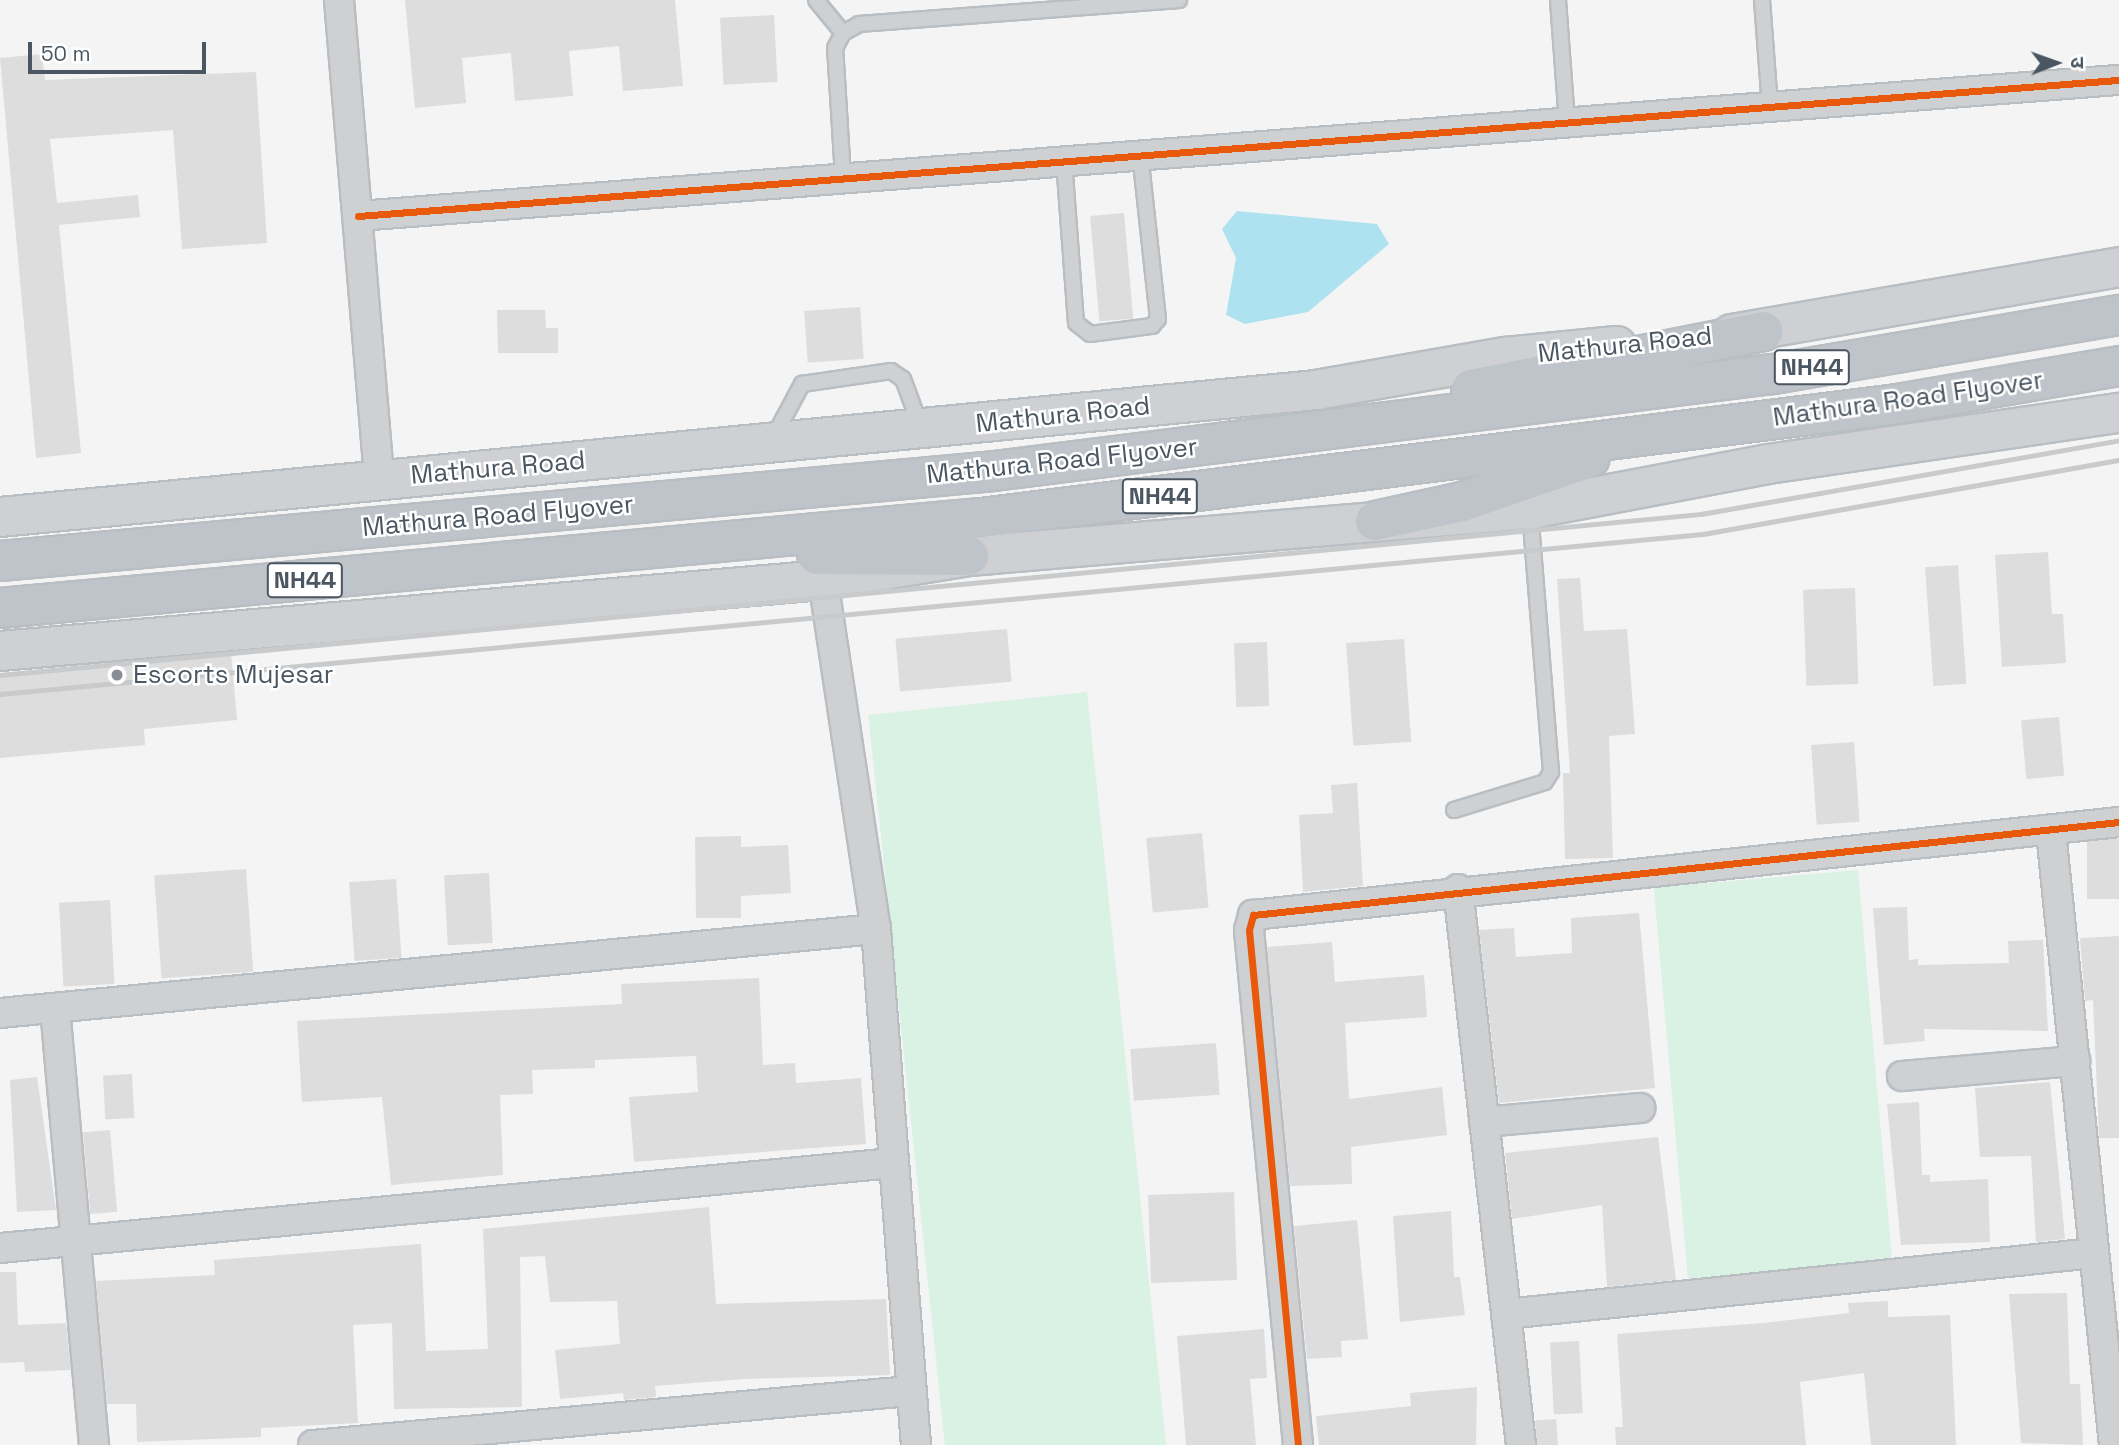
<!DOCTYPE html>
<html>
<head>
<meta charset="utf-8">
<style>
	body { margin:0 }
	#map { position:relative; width:2119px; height:1445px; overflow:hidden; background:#f4f4f4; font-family:"Space Grotesk","Noto Sans Devanagari",sans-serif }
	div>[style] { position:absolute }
	.green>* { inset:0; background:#d9f2e3; transform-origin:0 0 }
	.water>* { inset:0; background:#aee2f0 }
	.building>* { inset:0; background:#ddddde; transform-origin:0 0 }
	.roads { filter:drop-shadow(2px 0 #b9bec3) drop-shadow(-2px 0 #b9bec3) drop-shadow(0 2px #b9bec3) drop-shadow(0 -2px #b9bec3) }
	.lane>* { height:14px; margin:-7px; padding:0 7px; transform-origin:7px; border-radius:7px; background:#ced0d2 }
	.street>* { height:28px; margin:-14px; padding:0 14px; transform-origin:14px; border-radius:14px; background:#ced0d2 }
	.secondary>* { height:38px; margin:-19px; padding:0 19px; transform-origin:19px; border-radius:19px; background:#ced0d4 }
	.highway>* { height:38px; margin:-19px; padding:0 19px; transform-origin:19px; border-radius:19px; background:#bec4c9 }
	.rail>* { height:5px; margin:-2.5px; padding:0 2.5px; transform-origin:2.5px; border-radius:2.5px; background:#c9cacc }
	.cycleway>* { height:7px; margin:-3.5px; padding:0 3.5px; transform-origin:3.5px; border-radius:3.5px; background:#e8590c }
	.dots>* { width:19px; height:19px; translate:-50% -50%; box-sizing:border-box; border:4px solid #fff; border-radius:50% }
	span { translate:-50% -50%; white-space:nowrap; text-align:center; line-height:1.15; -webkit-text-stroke:5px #fff; paint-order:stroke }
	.shield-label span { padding:2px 5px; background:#fff; border:2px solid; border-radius:5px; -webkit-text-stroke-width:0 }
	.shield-label { font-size:24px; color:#4a5661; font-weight:700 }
	.street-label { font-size:26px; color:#4a5661 }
	.poi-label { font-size:26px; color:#4a5661 }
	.left { translate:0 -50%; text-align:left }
	.north { position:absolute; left:2021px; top:28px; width:70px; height:70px; -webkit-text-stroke:5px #fff; paint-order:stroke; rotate:89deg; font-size:19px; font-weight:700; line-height:28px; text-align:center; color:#4a5661 }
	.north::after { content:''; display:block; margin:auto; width:24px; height:32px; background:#4a5661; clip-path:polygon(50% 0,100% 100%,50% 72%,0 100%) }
	.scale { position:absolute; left:28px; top:42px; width:178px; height:32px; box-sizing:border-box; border:4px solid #4a5661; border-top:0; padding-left:9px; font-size:21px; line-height:24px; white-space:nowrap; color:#4a5661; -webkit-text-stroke:5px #fff; paint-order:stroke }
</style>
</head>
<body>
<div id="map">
	<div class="green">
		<div style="left:1087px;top:692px;width:757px;height:220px;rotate:84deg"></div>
		<div style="left:1858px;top:870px;width:392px;height:205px;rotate:85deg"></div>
	</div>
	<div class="water">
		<div style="clip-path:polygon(1237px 211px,1377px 224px,1389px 244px,1308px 312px,1245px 324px,1226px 315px,1236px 258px,1222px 229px)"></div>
	</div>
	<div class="building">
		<div style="clip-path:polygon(405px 0,675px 0,683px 86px,623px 91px,619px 46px,569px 51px,573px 96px,515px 101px,511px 53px,462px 58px,466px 103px,415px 108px)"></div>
		<div style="left:774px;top:15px;width:67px;height:54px;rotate:87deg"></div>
		<div style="clip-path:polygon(42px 54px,45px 80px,256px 72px,267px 243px,182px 249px,173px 130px,50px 139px,57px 203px,138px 195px,140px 217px,59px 225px,81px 453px,36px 458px,0 58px)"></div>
		<div style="left:1124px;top:213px;width:106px;height:34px;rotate:85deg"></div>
		<div style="left:860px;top:307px;width:52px;height:56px;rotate:86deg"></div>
		<div style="clip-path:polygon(497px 310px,545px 310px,546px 328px,558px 328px,558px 353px,498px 353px)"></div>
		<div style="clip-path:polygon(2048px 552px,2052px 614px,2063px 614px,2066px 663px,2002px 667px,1995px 555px)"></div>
		<div style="left:1958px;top:565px;width:119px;height:33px;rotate:86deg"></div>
		<div style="clip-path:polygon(1580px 578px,1584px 631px,1627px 629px,1635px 734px,1609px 736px,1613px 858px,1565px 859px,1563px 773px,1570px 773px,1557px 579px)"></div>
		<div style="left:1855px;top:588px;width:96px;height:52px;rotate:88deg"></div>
		<div style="left:1007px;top:629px;width:53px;height:112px;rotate:85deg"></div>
		<div style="left:1404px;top:639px;width:103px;height:58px;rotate:86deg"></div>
		<div style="left:1267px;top:642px;width:64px;height:33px;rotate:88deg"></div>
		<div style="clip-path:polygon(231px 653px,237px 720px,144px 729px,145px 745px,0 758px,0 673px)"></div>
		<div style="left:2059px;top:717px;width:59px;height:38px;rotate:85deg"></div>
		<div style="left:1854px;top:742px;width:80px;height:43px;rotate:86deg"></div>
		<div style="clip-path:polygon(1357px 783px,1363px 886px,1303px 892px,1299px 815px,1333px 813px,1331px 785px)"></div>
		<div style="left:1202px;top:833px;width:75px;height:56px;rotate:85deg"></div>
		<div style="clip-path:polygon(741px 836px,741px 847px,788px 845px,791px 893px,741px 896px,741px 918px,696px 918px,695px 837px)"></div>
		<div style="left:2119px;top:839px;width:60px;height:32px;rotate:90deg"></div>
		<div style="left:246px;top:869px;width:103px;height:92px;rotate:86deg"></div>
		<div style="left:489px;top:873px;width:70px;height:45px;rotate:87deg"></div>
		<div style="left:396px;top:879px;width:79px;height:47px;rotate:86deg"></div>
		<div style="left:110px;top:900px;width:84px;height:51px;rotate:87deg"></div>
		<div style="clip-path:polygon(1907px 907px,1909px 960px,1918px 959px,1918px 965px,2009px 963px,2008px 941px,2043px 940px,2048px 1031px,1924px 1029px,1925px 1041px,1884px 1045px,1873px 908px)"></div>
		<div style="clip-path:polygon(1639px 913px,1655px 1088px,1499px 1103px,1479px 930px,1514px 928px,1516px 957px,1572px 953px,1571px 918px)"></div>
		<div style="clip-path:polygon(2119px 936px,2119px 1138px,2099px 1138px,2093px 1000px,2085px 1001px,2080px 938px)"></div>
		<div style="clip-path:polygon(1332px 942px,1335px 982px,1424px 975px,1427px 1017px,1345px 1023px,1349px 1099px,1442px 1087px,1447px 1135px,1351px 1147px,1352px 1184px,1290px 1186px,1267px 947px)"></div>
		<div style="clip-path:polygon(759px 978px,763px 1065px,795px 1063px,796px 1083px,861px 1078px,866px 1144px,634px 1162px,629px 1097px,698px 1092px,696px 1056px,595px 1060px,595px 1068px,532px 1070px,533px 1094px,500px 1095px,503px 1175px,391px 1185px,382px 1097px,302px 1102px,297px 1021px,622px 1004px,621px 984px)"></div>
		<div style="left:1216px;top:1043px;width:52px;height:86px;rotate:86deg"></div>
		<div style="left:132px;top:1074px;width:44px;height:29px;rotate:87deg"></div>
		<div style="clip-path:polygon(37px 1077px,56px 1210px,17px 1212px,10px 1080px)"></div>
		<div style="clip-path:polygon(2050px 1082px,2065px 1239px,2036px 1242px,2031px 1156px,1980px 1157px,1975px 1088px)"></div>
		<div style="clip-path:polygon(1919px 1102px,1922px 1175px,1930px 1175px,1930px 1182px,1988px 1179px,1990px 1242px,1901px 1245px,1887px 1104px)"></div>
		<div style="left:110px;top:1130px;width:82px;height:27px;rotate:85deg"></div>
		<div style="clip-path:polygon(1658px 1137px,1676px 1280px,1607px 1287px,1602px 1205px,1512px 1219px,1505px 1153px)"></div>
		<div style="left:1234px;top:1192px;width:88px;height:86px;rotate:88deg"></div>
		<div style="clip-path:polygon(709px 1207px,716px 1304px,886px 1299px,890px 1375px,745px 1379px,655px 1386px,656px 1397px,624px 1400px,623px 1393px,560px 1399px,555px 1350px,620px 1344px,617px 1301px,550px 1302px,545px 1256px,520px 1257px,522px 1407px,394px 1409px,392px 1323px,353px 1325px,358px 1423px,261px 1428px,261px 1437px,137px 1442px,136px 1404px,107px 1404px,96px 1281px,215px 1275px,214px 1260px,421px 1244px,426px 1351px,488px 1349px,483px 1229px)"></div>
		<div style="clip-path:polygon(1451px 1211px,1454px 1277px,1460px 1277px,1465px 1315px,1400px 1322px,1393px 1216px)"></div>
		<div style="clip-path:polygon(1357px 1220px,1368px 1339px,1341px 1341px,1342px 1357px,1307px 1359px,1294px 1226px)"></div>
		<div style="clip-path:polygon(0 1272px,16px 1272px,18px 1325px,66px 1323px,71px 1370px,25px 1372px,24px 1362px,0 1363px)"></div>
		<div style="clip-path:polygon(2067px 1293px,2070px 1384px,2080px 1384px,2083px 1445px,2021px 1443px,2009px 1294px)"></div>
		<div style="clip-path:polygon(1888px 1301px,1888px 1317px,1950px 1315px,1956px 1445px,1871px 1445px,1864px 1373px,1800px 1382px,1806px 1445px,1616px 1445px,1615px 1427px,1623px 1427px,1617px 1334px,1764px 1323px,1849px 1313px,1848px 1303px)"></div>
		<div style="clip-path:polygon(1264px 1329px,1267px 1378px,1250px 1379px,1256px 1445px,1186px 1445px,1177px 1336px)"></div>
		<div style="left:1579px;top:1341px;width:72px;height:29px;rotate:87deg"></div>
		<div style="clip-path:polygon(1477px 1387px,1476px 1445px,1319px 1445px,1316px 1416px,1411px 1406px,1410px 1393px)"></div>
		<div style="left:1556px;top:1419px;width:26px;height:21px;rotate:86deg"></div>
	</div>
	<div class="roads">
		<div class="lane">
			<div style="left:816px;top:0;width:43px;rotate:50.7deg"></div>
			<div style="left:1558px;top:0;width:122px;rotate:85.8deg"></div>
			<div style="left:1762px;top:0;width:107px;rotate:85.7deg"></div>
			<div style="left:1064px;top:160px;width:163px;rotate:85.8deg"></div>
			<div style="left:1076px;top:323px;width:18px;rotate:38deg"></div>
			<div style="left:1090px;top:334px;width:63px;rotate:-7.4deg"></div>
			<div style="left:1152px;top:326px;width:9px;rotate:-49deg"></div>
			<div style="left:1158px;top:319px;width:166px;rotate:-96.2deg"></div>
			<div style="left:843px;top:177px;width:129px;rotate:-93.5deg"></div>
			<div style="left:835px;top:48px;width:17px;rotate:-62deg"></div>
			<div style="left:843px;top:33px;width:18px;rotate:-29deg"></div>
			<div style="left:859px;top:24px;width:321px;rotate:-4.3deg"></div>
			<div style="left:772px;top:440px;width:64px;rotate:-61.8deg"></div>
			<div style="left:802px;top:384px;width:90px;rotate:-8.3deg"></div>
			<div style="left:891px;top:371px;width:14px;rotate:34deg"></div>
			<div style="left:903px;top:379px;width:49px;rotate:69.7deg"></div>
			<div style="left:1454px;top:810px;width:95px;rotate:-17.1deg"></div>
			<div style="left:1545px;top:782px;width:12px;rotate:-59deg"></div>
			<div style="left:1551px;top:772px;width:263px;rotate:-94.6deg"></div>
		</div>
		<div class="street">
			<div style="left:339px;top:0;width:481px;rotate:85.2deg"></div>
			<div style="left:358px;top:216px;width:1766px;rotate:-4.42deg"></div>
			<div style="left:823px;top:580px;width:353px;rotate:81.4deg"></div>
			<div style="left:876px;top:929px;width:518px;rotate:85.57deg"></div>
			<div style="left:2051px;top:832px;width:616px;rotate:84.13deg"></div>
			<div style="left:1458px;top:889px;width:560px;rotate:83.54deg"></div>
			<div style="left:55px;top:1008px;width:439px;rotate:84.9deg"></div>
			<div style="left:0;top:1013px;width:880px;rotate:-5.48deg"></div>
			<div style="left:1902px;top:1076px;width:174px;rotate:-5deg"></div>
			<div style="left:1484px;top:1122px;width:157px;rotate:-5.1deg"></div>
			<div style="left:0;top:1248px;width:896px;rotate:-5.44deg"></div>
			<div style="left:1506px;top:1314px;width:591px;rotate:-5.92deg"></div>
			<div style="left:313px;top:1445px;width:599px;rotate:-5.17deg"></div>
			<div style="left:1298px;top:1445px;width:517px;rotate:-95.44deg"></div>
			<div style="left:1249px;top:930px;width:16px;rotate:-75deg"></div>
			<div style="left:1253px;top:915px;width:871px;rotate:-6.13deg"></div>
		</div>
		<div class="secondary">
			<div style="left:1732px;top:334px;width:393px;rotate:-9.8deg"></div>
			<div style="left:0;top:517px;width:1322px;rotate:-5.51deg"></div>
			<div style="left:1316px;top:390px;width:193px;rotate:-9.9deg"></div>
			<div style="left:1506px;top:357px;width:111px;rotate:-5.7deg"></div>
			<div style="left:0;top:651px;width:826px;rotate:-4.93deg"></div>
			<div style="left:823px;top:580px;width:148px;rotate:-9.3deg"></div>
			<div style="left:969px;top:556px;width:563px;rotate:-4.79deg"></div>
			<div style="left:1530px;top:509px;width:242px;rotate:-10.7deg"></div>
			<div style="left:1768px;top:464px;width:355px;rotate:-8.3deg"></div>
		</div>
		<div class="highway">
			<div style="left:1471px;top:389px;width:298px;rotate:-11.2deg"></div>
			<div style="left:1375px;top:521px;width:89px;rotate:-12.3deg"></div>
			<div style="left:1462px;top:502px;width:135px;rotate:-19deg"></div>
			<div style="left:817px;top:555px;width:152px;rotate:0.4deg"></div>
			<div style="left:0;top:561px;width:998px;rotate:-5.17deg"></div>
			<div style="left:994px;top:471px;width:785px;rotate:-7.1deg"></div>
			<div style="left:1773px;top:374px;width:351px;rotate:-9.7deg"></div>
			<div style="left:0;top:608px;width:985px;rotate:-5.24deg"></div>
			<div style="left:981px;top:518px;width:923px;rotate:-7.09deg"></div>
			<div style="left:1897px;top:404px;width:225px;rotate:-9.7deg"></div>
		</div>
	</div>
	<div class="rail">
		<div style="left:0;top:675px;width:1709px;rotate:-5.41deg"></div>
		<div style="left:1701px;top:514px;width:424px;rotate:-10deg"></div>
		<div style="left:0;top:694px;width:1710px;rotate:-5.37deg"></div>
		<div style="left:1703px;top:534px;width:423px;rotate:-10.1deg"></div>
	</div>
	<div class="cycleway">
		<div style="left:358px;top:216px;width:1766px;rotate:-4.42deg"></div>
		<div style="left:1298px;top:1445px;width:517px;rotate:-95.44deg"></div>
		<div style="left:1249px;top:930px;width:16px;rotate:-75deg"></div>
		<div style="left:1253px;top:915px;width:871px;rotate:-6.13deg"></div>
	</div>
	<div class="dots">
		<div style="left:117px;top:675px;background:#868d94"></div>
	</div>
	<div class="shield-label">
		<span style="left:1812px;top:367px">NH44</span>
		<span style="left:1160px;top:496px">NH44</span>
		<span style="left:305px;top:580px">NH44</span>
	</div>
	<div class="street-label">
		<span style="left:1625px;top:345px;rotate:-6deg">Mathura Road</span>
		<span style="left:1908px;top:399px;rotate:-8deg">Mathura Road Flyover</span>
		<span style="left:1063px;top:415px;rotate:-6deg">Mathura Road</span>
		<span style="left:1062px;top:461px;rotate:-6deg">Mathura Road Flyover</span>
		<span style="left:498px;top:468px;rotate:-5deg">Mathura Road</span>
		<span style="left:498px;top:516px;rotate:-5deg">Mathura Road Flyover</span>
	</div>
	<div class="poi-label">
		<span class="left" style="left:133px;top:675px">Escorts Mujesar</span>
	</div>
	<div class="north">उ</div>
	<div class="scale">50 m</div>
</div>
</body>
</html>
